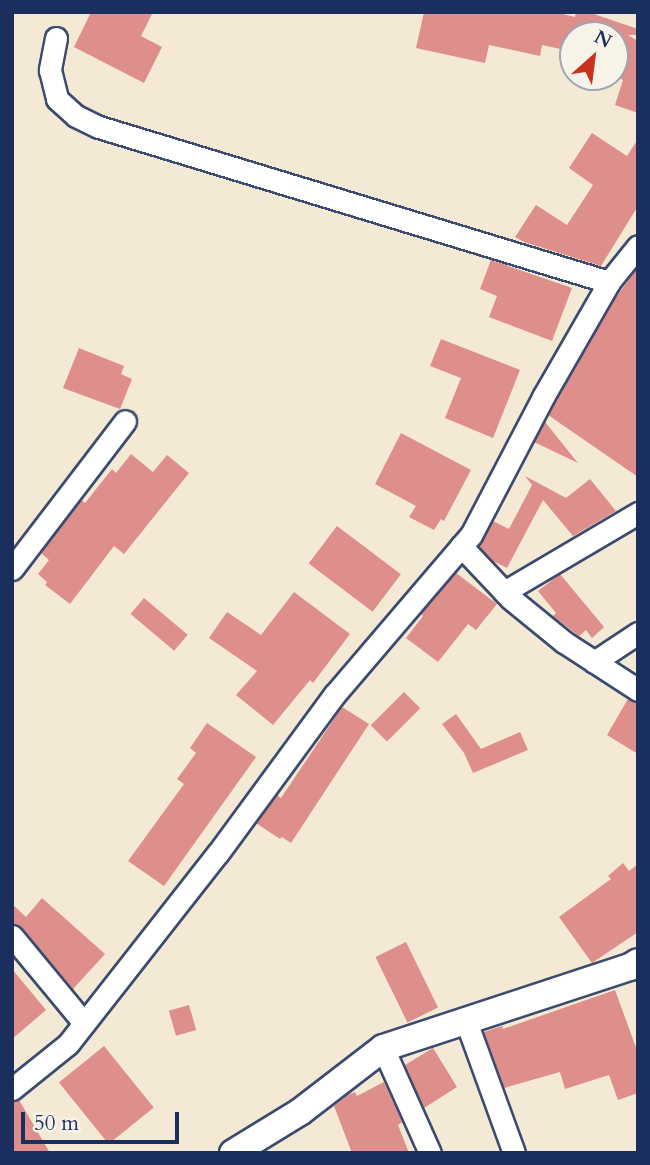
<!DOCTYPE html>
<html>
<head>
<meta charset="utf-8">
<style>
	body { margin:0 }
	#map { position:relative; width:650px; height:1165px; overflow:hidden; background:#f4e9d4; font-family:Cardo,serif }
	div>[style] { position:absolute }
	.building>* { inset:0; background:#de8e8b; transform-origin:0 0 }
	.roads { filter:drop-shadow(2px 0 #3c4b70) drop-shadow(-2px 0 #3c4b70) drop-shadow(0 2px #3c4b70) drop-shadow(0 -2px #3c4b70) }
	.minor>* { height:21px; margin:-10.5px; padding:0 10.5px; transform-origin:10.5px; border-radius:10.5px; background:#fff }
	.major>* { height:26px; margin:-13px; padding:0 13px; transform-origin:13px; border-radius:13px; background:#fff }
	span { translate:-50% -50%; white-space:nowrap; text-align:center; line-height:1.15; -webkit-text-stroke:7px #f7f3e8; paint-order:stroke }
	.frame { position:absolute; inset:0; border:14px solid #1b2f5e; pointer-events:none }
	.north { position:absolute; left:559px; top:21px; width:70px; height:70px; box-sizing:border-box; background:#f7f3e8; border:2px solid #9fa5b1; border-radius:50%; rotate:28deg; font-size:19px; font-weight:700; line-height:28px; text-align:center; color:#1b2f5e }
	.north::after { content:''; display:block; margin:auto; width:24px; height:32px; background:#c8321e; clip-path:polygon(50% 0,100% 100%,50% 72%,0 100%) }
	.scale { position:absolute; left:21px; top:1112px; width:158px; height:32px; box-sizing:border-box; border:4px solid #1b2f5e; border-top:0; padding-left:9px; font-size:21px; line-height:24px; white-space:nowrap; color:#1b2f5e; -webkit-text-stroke:5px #f7f3e8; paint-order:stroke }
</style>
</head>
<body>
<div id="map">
	<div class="building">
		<div style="clip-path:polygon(91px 12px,153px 12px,141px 36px,162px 47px,144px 83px,74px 47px)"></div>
		<div style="clip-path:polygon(424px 12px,555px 12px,575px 17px,576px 12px,588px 12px,638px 29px,638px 35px,628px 35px,638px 41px,638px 113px,615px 105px,623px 80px,615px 75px,615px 35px,573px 35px,573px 43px,567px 41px,565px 50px,542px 45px,540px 56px,489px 45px,485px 63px,416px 48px)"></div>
		<div style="clip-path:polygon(592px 133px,627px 156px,638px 139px,638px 206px,601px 266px,524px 242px,515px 237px,536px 205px,567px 225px,593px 185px,569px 168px)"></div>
		<div style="clip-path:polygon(491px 260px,572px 288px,552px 341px,489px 317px,497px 296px,480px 289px)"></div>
		<div style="clip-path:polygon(638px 267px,638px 477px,548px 415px,612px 303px)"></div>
		<div style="clip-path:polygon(441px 339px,520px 370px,493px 438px,445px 418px,461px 378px,430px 366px)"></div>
		<div style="clip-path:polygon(79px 348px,124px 366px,121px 374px,132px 379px,120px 409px,63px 388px)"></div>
		<div style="clip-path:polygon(545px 422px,578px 463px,534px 442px)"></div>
		<div style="clip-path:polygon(401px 433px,471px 470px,444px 521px,441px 519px,434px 530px,409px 517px,416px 506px,375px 484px)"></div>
		<div style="clip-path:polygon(131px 454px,153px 472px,167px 455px,189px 473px,124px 554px,114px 546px,70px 604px,45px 585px,47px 582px,38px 574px,49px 560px,41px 553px,81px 500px,85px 503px,112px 469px,116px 473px)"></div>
		<div style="clip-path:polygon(525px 476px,566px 498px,590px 479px,616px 511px,573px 536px,543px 500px,507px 568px,493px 561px,479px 546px,493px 521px,509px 529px,532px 485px)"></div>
		<div style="left:337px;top:526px;width:80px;height:47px;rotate:37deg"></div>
		<div style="clip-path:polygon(456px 573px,497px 604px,476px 630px,468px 624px,438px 662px,406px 638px,423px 616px,421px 614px)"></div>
		<div style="clip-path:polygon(560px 574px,604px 627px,592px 638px,586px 630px,579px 636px,553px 616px,556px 613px,538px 591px)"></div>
		<div style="clip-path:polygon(294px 592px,350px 634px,313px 683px,310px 680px,273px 725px,236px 695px,257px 671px,209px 638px,227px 612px,261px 635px)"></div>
		<div style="left:144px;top:598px;width:57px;height:21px;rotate:40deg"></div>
		<div style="left:404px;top:692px;width:23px;height:47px;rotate:45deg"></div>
		<div style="clip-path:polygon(628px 699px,638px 703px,638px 754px,607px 735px)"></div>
		<div style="clip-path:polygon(342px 707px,369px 724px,291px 843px,282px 837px,280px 839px,256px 823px,277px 795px,281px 798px)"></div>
		<div style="clip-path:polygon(456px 714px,481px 749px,520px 732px,528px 750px,473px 773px,464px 753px,442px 724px)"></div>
		<div style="clip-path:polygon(207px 723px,256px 757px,164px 886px,128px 861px,184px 784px,177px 779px,196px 753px,190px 748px)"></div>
		<div style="clip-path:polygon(623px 863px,629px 871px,638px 864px,638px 932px,592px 963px,559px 917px,611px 879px,608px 876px)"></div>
		<div style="clip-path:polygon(42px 898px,105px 954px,73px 989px,22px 928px,12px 923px,12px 904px,26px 917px)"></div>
		<div style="left:406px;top:942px;width:73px;height:34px;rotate:64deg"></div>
		<div style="clip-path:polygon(12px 969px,46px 1010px,12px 1039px)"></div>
		<div style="clip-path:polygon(615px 990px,638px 1053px,638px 1093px,618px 1100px,609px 1075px,565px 1089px,560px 1072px,504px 1088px,484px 1032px,502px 1026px,503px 1029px)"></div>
		<div style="left:189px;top:1005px;width:26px;height:21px;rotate:74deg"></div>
		<div style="left:104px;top:1046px;width:79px;height:58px;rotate:51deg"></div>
		<div style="clip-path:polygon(433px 1048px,457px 1087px,424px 1108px,405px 1065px)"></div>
		<div style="clip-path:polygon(384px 1082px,402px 1122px,398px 1125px,409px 1153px,352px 1153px,334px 1106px,348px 1095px,355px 1092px,357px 1096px)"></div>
		<div style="clip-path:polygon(19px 1100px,50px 1153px,12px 1153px,12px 1102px)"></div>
	</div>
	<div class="roads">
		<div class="minor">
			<div style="left:56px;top:38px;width:33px;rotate:101deg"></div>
			<div style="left:50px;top:70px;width:30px;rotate:76deg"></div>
			<div style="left:57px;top:99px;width:25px;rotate:42deg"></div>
			<div style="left:76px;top:116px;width:25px;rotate:26deg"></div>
			<div style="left:99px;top:127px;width:533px;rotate:16.91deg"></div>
			<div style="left:461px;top:546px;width:71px;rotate:46.7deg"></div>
			<div style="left:510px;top:598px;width:70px;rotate:39.2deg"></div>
			<div style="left:564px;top:642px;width:88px;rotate:33deg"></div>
			<div style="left:12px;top:569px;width:186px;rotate:-52.6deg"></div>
			<div style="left:504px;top:592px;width:156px;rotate:-30.5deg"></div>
			<div style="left:594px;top:662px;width:53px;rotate:-33.4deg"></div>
			<div style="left:12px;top:936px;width:113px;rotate:50.4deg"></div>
			<div style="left:466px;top:1021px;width:140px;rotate:70deg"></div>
			<div style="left:383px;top:1048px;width:115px;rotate:65.9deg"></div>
			<div style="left:12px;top:1089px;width:72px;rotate:-38.8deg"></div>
			<div style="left:68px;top:1044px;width:243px;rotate:-51.9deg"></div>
			<div style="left:218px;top:853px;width:197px;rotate:-53.7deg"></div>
			<div style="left:335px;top:694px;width:209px;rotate:-49.5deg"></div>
			<div style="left:471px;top:535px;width:156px;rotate:-62.4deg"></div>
			<div style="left:543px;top:397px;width:133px;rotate:-60.1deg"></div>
			<div style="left:609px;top:282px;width:46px;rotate:-51.1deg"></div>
		</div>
		<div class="major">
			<div style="left:233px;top:1153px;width:79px;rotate:-31.5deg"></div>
			<div style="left:300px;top:1112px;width:105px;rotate:-37.6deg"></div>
			<div style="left:383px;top:1048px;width:260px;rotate:-18.2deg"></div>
			<div style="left:630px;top:967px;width:9px;rotate:-32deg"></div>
		</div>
	</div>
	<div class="frame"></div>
	<div class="north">N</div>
	<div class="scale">50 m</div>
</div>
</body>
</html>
